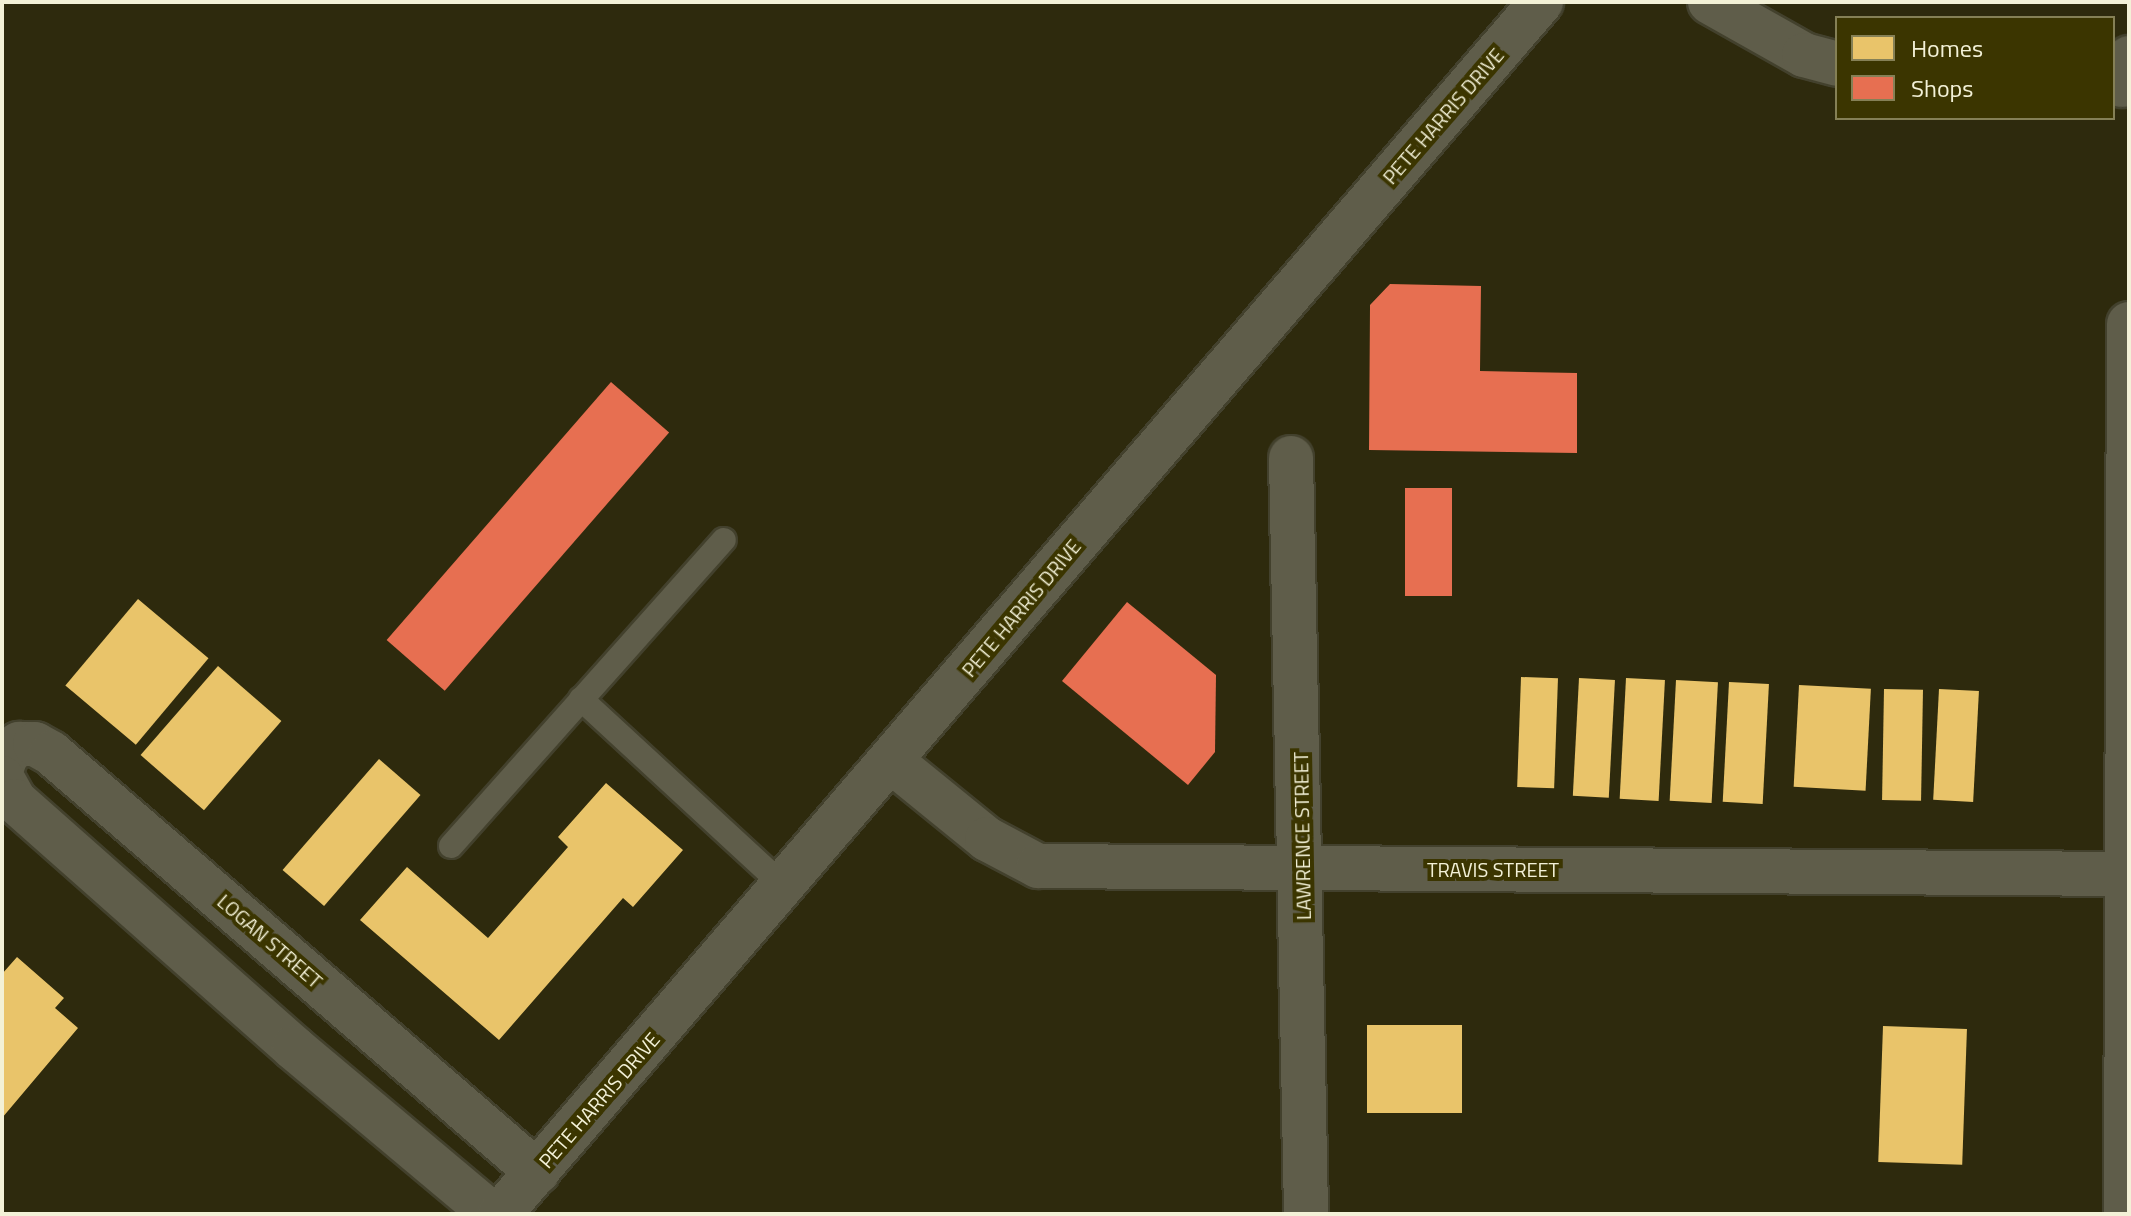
<!DOCTYPE html>
<html>
<head>
<meta charset="utf-8">
<style>
	body { margin:0 }
	#map { position:relative; width:2131px; height:1216px; overflow:hidden; background:#2e2a0d; font-family:"Titillium Web",sans-serif }
	div>[style] { position:absolute }
	.homes>* { inset:0; background:#e9c46a; transform-origin:0 0 }
	.shops>* { inset:0; background:#e76f51; transform-origin:0 0 }
	.roads { filter:drop-shadow(2px 0 #43412d) drop-shadow(-2px 0 #43412d) drop-shadow(0 2px #43412d) drop-shadow(0 -2px #43412d) }
	.lane>* { height:24px; margin:-12px; padding:0 12px; transform-origin:12px; border-radius:12px; background:#5f5d4a }
	.street>* { height:44px; margin:-22px; padding:0 22px; transform-origin:22px; border-radius:22px; background:#5f5d4a }
	.secondary>* { height:44px; margin:-22px; padding:0 22px; transform-origin:22px; border-radius:22px; background:#5f5d4a }
	span { translate:-50% -50%; white-space:nowrap; text-align:center; line-height:1.15; -webkit-text-stroke:8px #3b3500; paint-order:stroke }
	.street-label { font-size:20px; color:#f3f1d7 }
	.frame { position:absolute; inset:0; border:4px solid #f3f1d7; pointer-events:none }
	.legend { position:absolute; left:1835px; top:16px; width:280px; height:104px; box-sizing:border-box; background:#3b3500; border:2px solid #858056; margin:0; padding:10px 14px; list-style:none; font-size:24px; color:#f3f1d7 }
	.legend li { display:flex; align-items:center; gap:16px; height:40px }
	.legend b { width:40px; border:2px solid #858056 }
</style>
</head>
<body>
<div id="map">
	<div class="homes">
		<div style="left:138px;top:599px;width:92px;height:113px;rotate:40deg"></div>
		<div style="left:218px;top:666px;width:84px;height:118px;rotate:41deg"></div>
		<div style="left:1521px;top:677px;width:37px;height:110px;rotate:2deg"></div>
		<div style="left:1579px;top:678px;width:36px;height:118px;rotate:3deg"></div>
		<div style="left:1626px;top:678px;width:39px;height:121px;rotate:3deg"></div>
		<div style="left:1676px;top:680px;width:42px;height:121px;rotate:3deg"></div>
		<div style="left:1729px;top:682px;width:40px;height:120px;rotate:3deg"></div>
		<div style="left:1799px;top:685px;width:72px;height:102px;rotate:3deg"></div>
		<div style="left:1884px;top:689px;width:39px;height:111px;rotate:1deg"></div>
		<div style="left:1939px;top:689px;width:40px;height:111px;rotate:3deg"></div>
		<div style="left:379px;top:759px;width:55px;height:147px;rotate:41deg"></div>
		<div style="clip-path:polygon(606px 783px,683px 850px,633px 907px,623px 898px,499px 1040px,360px 920px,407px 867px,488px 938px,568px 847px,558px 837px)"></div>
		<div style="clip-path:polygon(17px 957px,64px 998px,55px 1008px,78px 1028px,2px 1118px,2px 974px)"></div>
		<div style="left:1367px;top:1025px;width:95px;height:88px"></div>
		<div style="left:1883px;top:1026px;width:84px;height:136px;rotate:2deg"></div>
	</div>
	<div class="shops">
		<div style="clip-path:polygon(1390px 284px,1481px 286px,1480px 371px,1577px 373px,1577px 453px,1369px 450px,1370px 305px)"></div>
		<div style="left:611px;top:382px;width:77px;height:342px;rotate:41deg"></div>
		<div style="left:1405px;top:488px;width:47px;height:108px"></div>
		<div style="clip-path:polygon(1127px 602px,1216px 675px,1215px 752px,1188px 785px,1062px 681px)"></div>
	</div>
	<div class="roads">
		<div class="lane">
			<div style="left:581px;top:699px;width:276px;rotate:42.7deg"></div>
			<div style="left:451px;top:846px;width:410px;rotate:-48.3deg"></div>
		</div>
		<div class="street">
			<div style="left:1710px;top:2px;width:108px;rotate:29.4deg"></div>
			<div style="left:1804px;top:55px;width:34px;rotate:15deg"></div>
			<div style="left:2122px;top:85px;width:28px;rotate:-75deg"></div>
			<div style="left:1291px;top:458px;width:756px;rotate:88.86deg"></div>
			<div style="left:891px;top:761px;width:124px;rotate:39.1deg"></div>
			<div style="left:987px;top:839px;width:58px;rotate:27.9deg"></div>
			<div style="left:1038px;top:866px;width:1091px;rotate:0.42deg"></div>
			<div style="left:2px;top:767px;width:14px;rotate:-69deg"></div>
			<div style="left:7px;top:754px;width:16px;rotate:-40deg"></div>
			<div style="left:19px;top:744px;width:16px"></div>
			<div style="left:35px;top:744px;width:18px;rotate:29deg"></div>
			<div style="left:51px;top:753px;width:642px;rotate:40.77deg"></div>
			<div style="left:2px;top:778px;width:26px;rotate:61deg"></div>
			<div style="left:15px;top:801px;width:373px;rotate:41.5deg"></div>
			<div style="left:294px;top:1048px;width:258px;rotate:40deg"></div>
			<div style="left:2126px;top:1214px;width:890px;rotate:-89.81deg"></div>
		</div>
		<div class="secondary">
			<div style="left:500px;top:1214px;width:1598px;rotate:-49.34deg"></div>
		</div>
	</div>
	<div class="street-label">
		<span style="left:1443px;top:116px;rotate:-49deg">PETE HARRIS DRIVE</span>
		<span style="left:1021px;top:608px;rotate:-50deg">PETE HARRIS DRIVE</span>
		<span style="left:1302px;top:836px;rotate:-91deg">LAWRENCE STREET</span>
		<span style="left:1493px;top:869px">TRAVIS STREET</span>
		<span style="left:270px;top:941px;rotate:41deg">LOGAN STREET</span>
		<span style="left:599px;top:1100px;rotate:-49deg">PETE HARRIS DRIVE</span>
	</div>
	<div class="frame"></div>
	<ul class="legend">
	<li><b style="height:22px;background:#e9c46a"></b>Homes</li>
	<li><b style="height:22px;background:#e76f51"></b>Shops</li>
	</ul>
</div>
</body>
</html>
